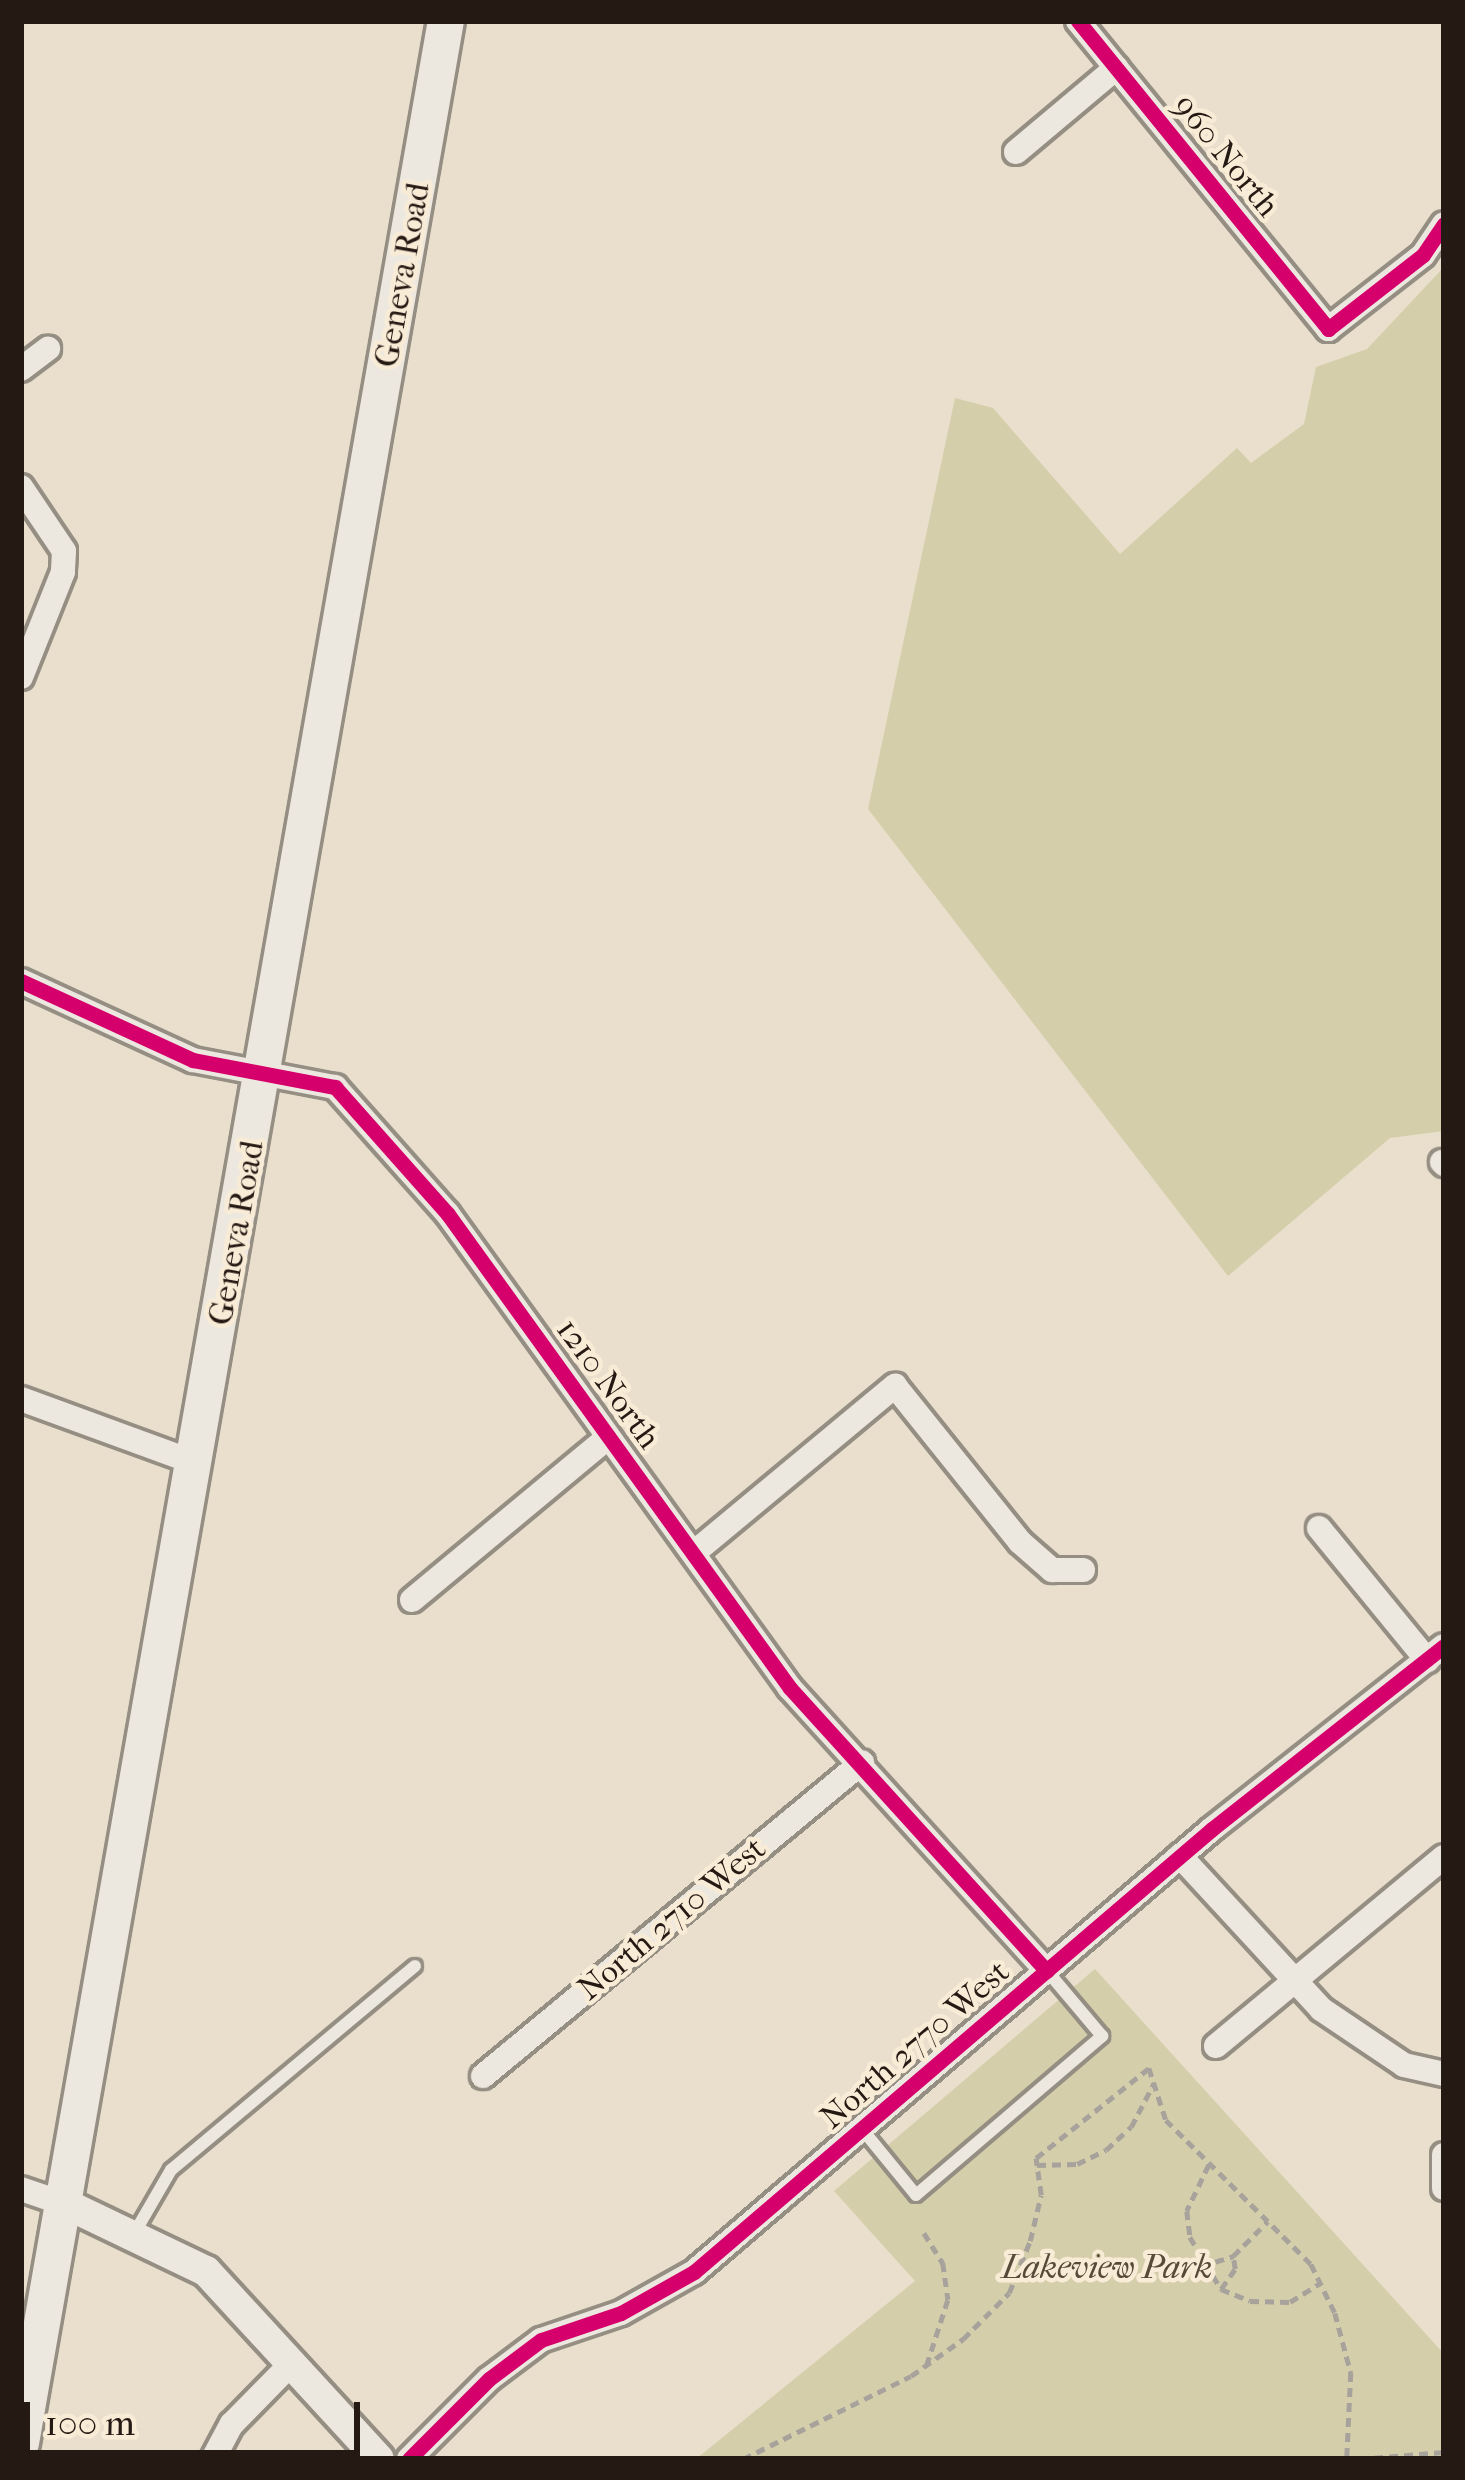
<!DOCTYPE html>
<html>
<head>
<meta charset="utf-8">
<style>
	body { margin:0 }
	#map { position:relative; width:1465px; height:2480px; overflow:hidden; background:#eadfcd; font-family:"IM FELL French Canon",serif }
	div>[style] { position:absolute }
	.green>* { inset:0; background:#d5ceaa }
	.path>* { height:4.5px; margin-top:-2.25px; transform-origin:0; background:repeating-linear-gradient(90deg,#a7a29b 0 9px,transparent 0 15px) }
	.roads { filter:drop-shadow(3px 0 #958e83) drop-shadow(-3px 0 #958e83) drop-shadow(0 3px #958e83) drop-shadow(0 -3px #958e83) }
	.service>* { height:12px; margin:-6px; padding:0 6px; transform-origin:6px; border-radius:6px; background:#ede8df }
	.minor>* { height:24px; margin:-12px; padding:0 12px; transform-origin:12px; border-radius:12px; background:#ede8df }
	.tertiary>* { height:30px; margin:-15px; padding:0 15px; transform-origin:15px; border-radius:15px; background:#ede8df }
	.secondary>* { height:36px; margin:-18px; padding:0 18px; transform-origin:18px; border-radius:18px; background:#ede8df }
	.cycleway>* { height:15px; margin:-7.5px; padding:0 7.5px; transform-origin:7.5px; border-radius:7.5px; background:#d6006c }
	span { translate:-50% -50%; white-space:nowrap; text-align:center; line-height:1.15; -webkit-text-stroke:9px #f9ecd7; paint-order:stroke }
	.street-label { font-size:33px; color:#251913 }
	.park-label { font-size:33px; color:#554b38; font-style:italic }
	.frame { position:absolute; inset:0; border:24px solid #251913; pointer-events:none }
	.scale { position:absolute; left:24px; top:2402px; width:336px; height:54px; box-sizing:border-box; border:6px solid #251913; border-top:0; padding-left:15px; font-size:36px; line-height:42px; white-space:nowrap; color:#251913; -webkit-text-stroke:9px #f9ecd7; paint-order:stroke }
</style>
</head>
<body>
<div id="map">
	<div class="green">
		<div style="clip-path:polygon(1444px 267px,1444px 1131px,1390px 1138px,1228px 1276px,868px 809px,955px 398px,993px 408px,1120px 554px,1237px 448px,1251px 463px,1304px 424px,1316px 367px,1367px 349px)"></div>
		<div style="clip-path:polygon(1095px 1969px,1444px 2354px,1444px 2459px,696px 2459px,915px 2281px,834px 2191px)"></div>
	</div>
	<div class="path">
		<div style="left:1037px;top:2165px;width:40px;rotate:-1.4deg"></div>
		<div style="left:1077px;top:2164px;width:32px;rotate:-26deg"></div>
		<div style="left:1106px;top:2150px;width:34px;rotate:-43deg"></div>
		<div style="left:1131px;top:2127px;width:50px;rotate:-62.4deg"></div>
		<div style="left:1209px;top:2165px;width:51px;rotate:115.6deg"></div>
		<div style="left:1187px;top:2211px;width:26px;rotate:83deg"></div>
		<div style="left:1190px;top:2237px;width:61px;rotate:59.2deg"></div>
		<div style="left:1221px;top:2289px;width:31px;rotate:22deg"></div>
		<div style="left:1250px;top:2301px;width:40px;rotate:1.4deg"></div>
		<div style="left:1290px;top:2302px;width:36px;rotate:-32deg"></div>
		<div style="left:924px;top:2233px;width:36px;rotate:58deg"></div>
		<div style="left:943px;top:2263px;width:37px;rotate:82deg"></div>
		<div style="left:948px;top:2300px;width:68px;rotate:107.9deg"></div>
		<div style="left:1201px;top:2266px;width:34px;rotate:-17deg"></div>
		<div style="left:1221px;top:2289px;width:24px;rotate:-55deg"></div>
		<div style="left:1235px;top:2269px;width:13px;rotate:-99deg"></div>
		<div style="left:1233px;top:2256px;width:49px;rotate:-45deg"></div>
		<div style="left:743px;top:2459px;width:187px;rotate:-26.3deg"></div>
		<div style="left:911px;top:2376px;width:64px;rotate:-35.4deg"></div>
		<div style="left:963px;top:2339px;width:65px;rotate:-45deg"></div>
		<div style="left:1009px;top:2293px;width:56px;rotate:-68deg"></div>
		<div style="left:1030px;top:2241px;width:47px;rotate:-76.6deg"></div>
		<div style="left:1041px;top:2195px;width:37px;rotate:-98deg"></div>
		<div style="left:1036px;top:2158px;width:144px;rotate:-38.5deg"></div>
		<div style="left:1149px;top:2068px;width:55px;rotate:71.9deg"></div>
		<div style="left:1166px;top:2120px;width:204px;rotate:44.8deg"></div>
		<div style="left:1311px;top:2264px;width:55px;rotate:63.9deg"></div>
		<div style="left:1335px;top:2313px;width:62px;rotate:75.1deg"></div>
		<div style="left:1351px;top:2373px;width:86px;rotate:92.7deg"></div>
		<div style="left:1359px;top:2459px;width:85px;rotate:-4.7deg"></div>
	</div>
	<div class="roads">
		<div class="service">
			<div style="left:862px;top:2129px;width:85px;rotate:50.7deg"></div>
			<div style="left:916px;top:2195px;width:245px;rotate:-40.5deg"></div>
			<div style="left:1102px;top:2036px;width:85px;rotate:-130.2deg"></div>
			<div style="left:135px;top:2232px;width:72px;rotate:-59.9deg"></div>
			<div style="left:171px;top:2170px;width:318px;rotate:-39.9deg"></div>
		</div>
		<div class="minor">
			<div style="left:1078px;top:21px;width:397px;rotate:50.9deg"></div>
			<div style="left:1328px;top:329px;width:120px;rotate:-37.9deg"></div>
			<div style="left:1423px;top:255px;width:37px;rotate:-56deg"></div>
			<div style="left:1016px;top:152px;width:131px;rotate:-40deg"></div>
			<div style="left:21px;top:369px;width:34px;rotate:-37deg"></div>
			<div style="left:21px;top:487px;width:77px;rotate:56.1deg"></div>
			<div style="left:64px;top:551px;width:21px;rotate:93deg"></div>
			<div style="left:63px;top:572px;width:113px;rotate:111.8deg"></div>
			<div style="left:21px;top:981px;width:189px;rotate:24.7deg"></div>
			<div style="left:193px;top:1060px;width:145px;rotate:10.8deg"></div>
			<div style="left:335px;top:1087px;width:169px;rotate:48.4deg"></div>
			<div style="left:447px;top:1213px;width:586px;rotate:54.17deg"></div>
			<div style="left:790px;top:1688px;width:382px;rotate:47.8deg"></div>
			<div style="left:1442px;top:1162px;width:3px;rotate:45deg"></div>
			<div style="left:21px;top:1399px;width:186px;rotate:20.1deg"></div>
			<div style="left:1319px;top:1528px;width:171px;rotate:50.7deg"></div>
			<div style="left:696px;top:1551px;width:259px;rotate:-39.7deg"></div>
			<div style="left:895px;top:1386px;width:200px;rotate:51.3deg"></div>
			<div style="left:1020px;top:1542px;width:43px;rotate:41.2deg"></div>
			<div style="left:1052px;top:1570px;width:31px"></div>
			<div style="left:412px;top:1600px;width:255px;rotate:-39.7deg"></div>
			<div style="left:1180px;top:1856px;width:208px;rotate:47.3deg"></div>
			<div style="left:1321px;top:2009px;width:100px;rotate:34deg"></div>
			<div style="left:1404px;top:2065px;width:41px;rotate:12.7deg"></div>
			<div style="left:1216px;top:2046px;width:296px;rotate:-39.7deg"></div>
			<div style="left:483px;top:2076px;width:492px;rotate:-39.6deg"></div>
			<div style="left:1444px;top:2155px;width:33px;rotate:90deg"></div>
			<div style="left:21px;top:2189px;width:50px;rotate:18.8deg"></div>
			<div style="left:213px;top:2459px;width:40px;rotate:-62deg"></div>
			<div style="left:232px;top:2424px;width:87px;rotate:-45.5deg"></div>
			<div style="left:409px;top:2459px;width:113px;rotate:-45deg"></div>
			<div style="left:489px;top:2379px;width:65px;rotate:-36.9deg"></div>
			<div style="left:541px;top:2340px;width:84px;rotate:-18.6deg"></div>
			<div style="left:621px;top:2313px;width:84px;rotate:-29.3deg"></div>
			<div style="left:694px;top:2272px;width:682px;rotate:-40.54deg"></div>
			<div style="left:1212px;top:1829px;width:295px;rotate:-38.3deg"></div>
		</div>
		<div class="tertiary">
			<div style="left:68px;top:2205px;width:153px;rotate:25.6deg"></div>
			<div style="left:206px;top:2271px;width:255px;rotate:47.4deg"></div>
		</div>
		<div class="secondary">
			<div style="left:21px;top:2443px;width:2459px;rotate:-80.05deg"></div>
		</div>
	</div>
	<div class="cycleway">
		<div style="left:1078px;top:21px;width:397px;rotate:50.9deg"></div>
		<div style="left:1328px;top:329px;width:120px;rotate:-37.9deg"></div>
		<div style="left:1423px;top:255px;width:37px;rotate:-56deg"></div>
		<div style="left:21px;top:981px;width:189px;rotate:24.7deg"></div>
		<div style="left:193px;top:1060px;width:145px;rotate:10.8deg"></div>
		<div style="left:335px;top:1087px;width:169px;rotate:48.4deg"></div>
		<div style="left:447px;top:1213px;width:586px;rotate:54.17deg"></div>
		<div style="left:790px;top:1688px;width:382px;rotate:47.8deg"></div>
		<div style="left:409px;top:2459px;width:113px;rotate:-45deg"></div>
		<div style="left:489px;top:2379px;width:65px;rotate:-36.9deg"></div>
		<div style="left:541px;top:2340px;width:84px;rotate:-18.6deg"></div>
		<div style="left:621px;top:2313px;width:84px;rotate:-29.3deg"></div>
		<div style="left:694px;top:2272px;width:682px;rotate:-40.54deg"></div>
		<div style="left:1212px;top:1829px;width:295px;rotate:-38.3deg"></div>
	</div>
	<div class="street-label">
		<span style="left:1226px;top:156px;rotate:51deg">960 North</span>
		<span style="left:403px;top:275px;rotate:-80deg">Geneva Road</span>
		<span style="left:237px;top:1233px;rotate:-80deg">Geneva Road</span>
		<span style="left:608px;top:1384px;rotate:54deg">1210 North</span>
		<span style="left:672px;top:1919px;rotate:-40deg">North 2710 West</span>
		<span style="left:915px;top:2045px;rotate:-41deg">North 2770 West</span>
	</div>
	<div class="park-label">
		<span style="left:1107px;top:2268px">Lakeview Park</span>
	</div>
	<div class="frame"></div>
	<div class="scale">100 m</div>
</div>
</body>
</html>
